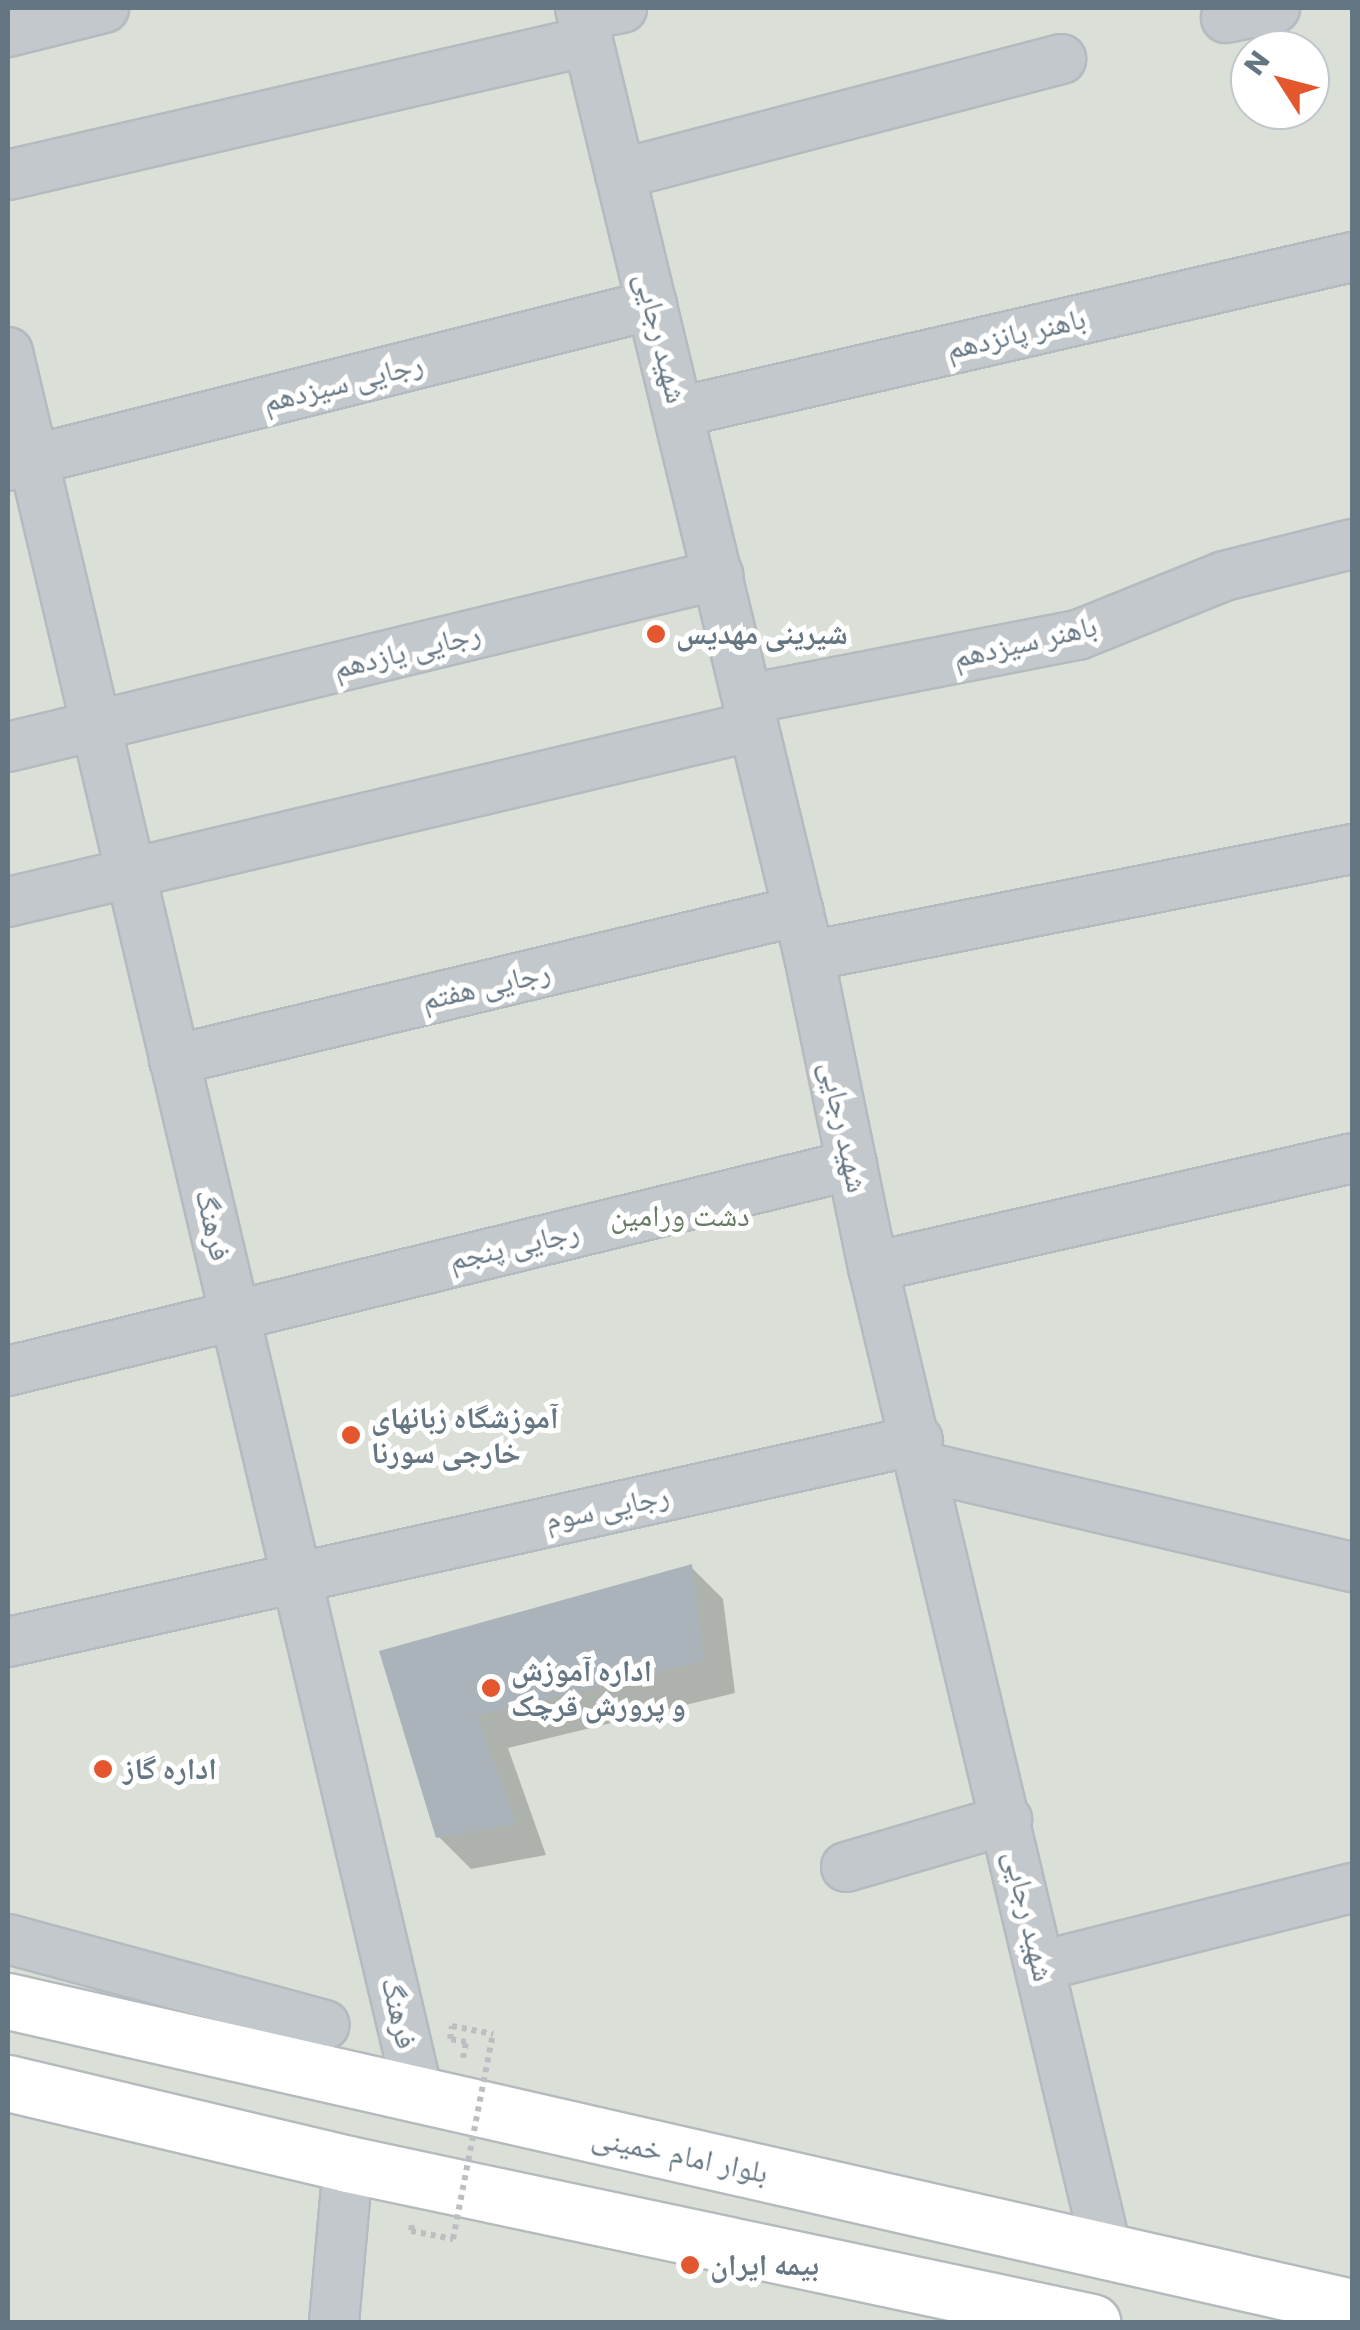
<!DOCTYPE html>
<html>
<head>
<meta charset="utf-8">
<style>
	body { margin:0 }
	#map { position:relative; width:1360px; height:2330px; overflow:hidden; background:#fafaf8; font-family:Poppins,"Noto Naskh Arabic",sans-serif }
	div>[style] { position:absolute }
	.green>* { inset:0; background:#dadfd7 }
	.shadow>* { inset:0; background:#0003 }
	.building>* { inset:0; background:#aab3b9 }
	.path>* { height:6px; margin-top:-3px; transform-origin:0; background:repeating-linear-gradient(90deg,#bbbfc2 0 5px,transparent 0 10px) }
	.roads { filter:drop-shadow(2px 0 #b5babe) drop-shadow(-2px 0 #b5babe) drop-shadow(0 2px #b5babe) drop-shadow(0 -2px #b5babe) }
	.minor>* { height:48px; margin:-24px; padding:0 24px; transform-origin:24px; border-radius:24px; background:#c3c8cc }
	.major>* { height:55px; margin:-27.5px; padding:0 27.5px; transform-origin:27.5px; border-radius:27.5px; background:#fff }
	.path-bridge>* { height:6px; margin-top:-3px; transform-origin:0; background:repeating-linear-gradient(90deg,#bbbfc2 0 5px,transparent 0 10px) }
	.dots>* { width:28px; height:28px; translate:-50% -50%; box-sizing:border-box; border:5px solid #fff; border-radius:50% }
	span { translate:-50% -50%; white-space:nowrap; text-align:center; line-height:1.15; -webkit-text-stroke:10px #fff; paint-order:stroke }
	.street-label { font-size:30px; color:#657683 }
	.poi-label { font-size:30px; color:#657683; font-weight:700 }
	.left { translate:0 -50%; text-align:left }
	.park-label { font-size:30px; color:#687a64 }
	.frame { position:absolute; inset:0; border:10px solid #657683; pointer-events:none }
	.north { position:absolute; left:1230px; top:30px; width:100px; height:100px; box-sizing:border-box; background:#fff; border:2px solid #c1c8cd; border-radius:50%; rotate:306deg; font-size:28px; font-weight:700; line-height:40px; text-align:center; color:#657683 }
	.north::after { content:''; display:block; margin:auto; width:35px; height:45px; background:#e4572e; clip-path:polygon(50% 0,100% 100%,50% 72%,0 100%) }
</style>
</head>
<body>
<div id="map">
	<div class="green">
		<div style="clip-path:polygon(evenodd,8px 8px,1352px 8px,1352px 2322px,8px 2322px,8px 8px,1250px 50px,1310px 50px,1310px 110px,1250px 110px,1250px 50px)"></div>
	</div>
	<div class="shadow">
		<div style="clip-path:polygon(691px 1567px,723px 1599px,735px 1693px,508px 1748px,546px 1855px,471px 1869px,438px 1836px,382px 1652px)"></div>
	</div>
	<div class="building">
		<div style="clip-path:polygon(692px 1564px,704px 1661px,477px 1716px,516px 1824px,436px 1838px,379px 1651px)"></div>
	</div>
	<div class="path">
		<div style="left:463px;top:2058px;width:16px;rotate:-79deg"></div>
		<div style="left:466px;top:2042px;width:16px;rotate:-169deg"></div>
		<div style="left:450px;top:2039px;width:13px;rotate:-81deg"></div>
		<div style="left:452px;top:2026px;width:42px;rotate:11deg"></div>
		<div style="left:412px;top:2225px;width:6px;rotate:99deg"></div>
		<div style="left:411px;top:2231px;width:43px;rotate:10.8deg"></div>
	</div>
	<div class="roads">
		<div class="minor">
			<div style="left:580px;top:8px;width:975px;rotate:76.42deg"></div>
			<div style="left:809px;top:956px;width:318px;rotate:78.4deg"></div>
			<div style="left:873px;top:1267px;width:1008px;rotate:76.64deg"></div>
			<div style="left:582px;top:16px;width:41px;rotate:-11.3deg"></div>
			<div style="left:1226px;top:18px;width:50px;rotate:-11.5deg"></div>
			<div style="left:8px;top:32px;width:99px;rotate:-14deg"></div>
			<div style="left:620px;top:174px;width:456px;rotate:-14.6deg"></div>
			<div style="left:8px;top:175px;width:595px;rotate:-13.01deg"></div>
			<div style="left:8px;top:352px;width:1794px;rotate:76.75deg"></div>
			<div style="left:679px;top:412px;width:691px;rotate:-12.97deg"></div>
			<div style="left:8px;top:466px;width:664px;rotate:-14.04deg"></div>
			<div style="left:748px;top:699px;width:336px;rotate:-11deg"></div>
			<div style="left:1078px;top:635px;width:157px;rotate:-22deg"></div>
			<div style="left:1224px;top:576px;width:132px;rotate:-14deg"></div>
			<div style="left:8px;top:747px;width:731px;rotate:-13.62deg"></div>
			<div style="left:8px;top:902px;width:766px;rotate:-13.27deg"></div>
			<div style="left:809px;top:956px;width:553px;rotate:-11.15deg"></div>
			<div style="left:174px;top:1060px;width:642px;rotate:-13.43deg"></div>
			<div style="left:873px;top:1267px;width:491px;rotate:-12.8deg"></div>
			<div style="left:8px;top:1371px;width:869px;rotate:-13.72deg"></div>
			<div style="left:925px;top:1467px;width:439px;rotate:13.2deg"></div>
			<div style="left:8px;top:1642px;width:932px;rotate:-12.52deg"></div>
			<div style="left:846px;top:1867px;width:168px;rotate:-16.3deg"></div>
			<div style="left:8px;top:1939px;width:328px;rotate:15.2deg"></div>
			<div style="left:1041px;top:1966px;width:321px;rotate:-14.1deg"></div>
			<div style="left:334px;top:2322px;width:159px;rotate:-84.9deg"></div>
		</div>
		<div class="major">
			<div style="left:8px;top:2001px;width:1378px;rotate:12.83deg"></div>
			<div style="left:8px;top:2083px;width:350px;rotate:13.4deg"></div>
			<div style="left:348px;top:2164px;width:761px;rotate:11.99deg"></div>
		</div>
	</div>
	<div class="path-bridge">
		<div style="left:453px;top:2239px;width:209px;rotate:-79deg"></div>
	</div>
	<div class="dots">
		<div style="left:656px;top:634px;background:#e4572e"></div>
		<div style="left:351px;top:1435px;background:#e4572e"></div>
		<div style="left:491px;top:1688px;background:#e4572e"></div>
		<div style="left:103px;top:1769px;background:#e4572e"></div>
		<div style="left:690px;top:2265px;background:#e4572e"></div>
	</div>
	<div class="street-label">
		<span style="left:1016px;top:334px;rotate:-13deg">باهنر پانزدهم</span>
		<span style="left:661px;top:338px;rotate:76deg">شهید رجایی</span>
		<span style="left:343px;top:383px;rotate:-14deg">رجایی سیزدهم</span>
		<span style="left:1025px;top:642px;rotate:-13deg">باهنر سیزدهم</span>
		<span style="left:407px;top:651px;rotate:-14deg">رجایی یازدهم</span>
		<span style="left:486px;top:986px;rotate:-13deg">رجایی هفتم</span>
		<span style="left:844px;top:1127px;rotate:78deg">شهید رجایی</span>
		<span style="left:213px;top:1225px;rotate:77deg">فرهنگ</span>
		<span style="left:514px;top:1246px;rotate:-13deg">رجایی پنجم</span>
		<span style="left:607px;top:1508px;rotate:-12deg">رجایی سوم</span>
		<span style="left:1029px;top:1916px;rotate:77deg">شهید رجایی</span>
		<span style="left:399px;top:2013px;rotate:77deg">فرهنگ</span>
		<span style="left:680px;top:2155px;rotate:12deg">بلوار امام خمینی</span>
	</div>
	<div class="poi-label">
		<span class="left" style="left:676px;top:634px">شیرینی مهدیس</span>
		<span class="left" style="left:371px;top:1435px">آموزشگاه زبانهای<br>خارجی سورنا</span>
		<span class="left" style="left:511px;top:1688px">اداره آموزش<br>و پرورش قرچک</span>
		<span class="left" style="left:123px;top:1769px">اداره گاز</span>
		<span class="left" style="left:710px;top:2265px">بیمه ایران</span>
	</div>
	<div class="park-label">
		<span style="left:680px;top:1216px">دشت ورامین</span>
	</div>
	<div class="frame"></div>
	<div class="north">N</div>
</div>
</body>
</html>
